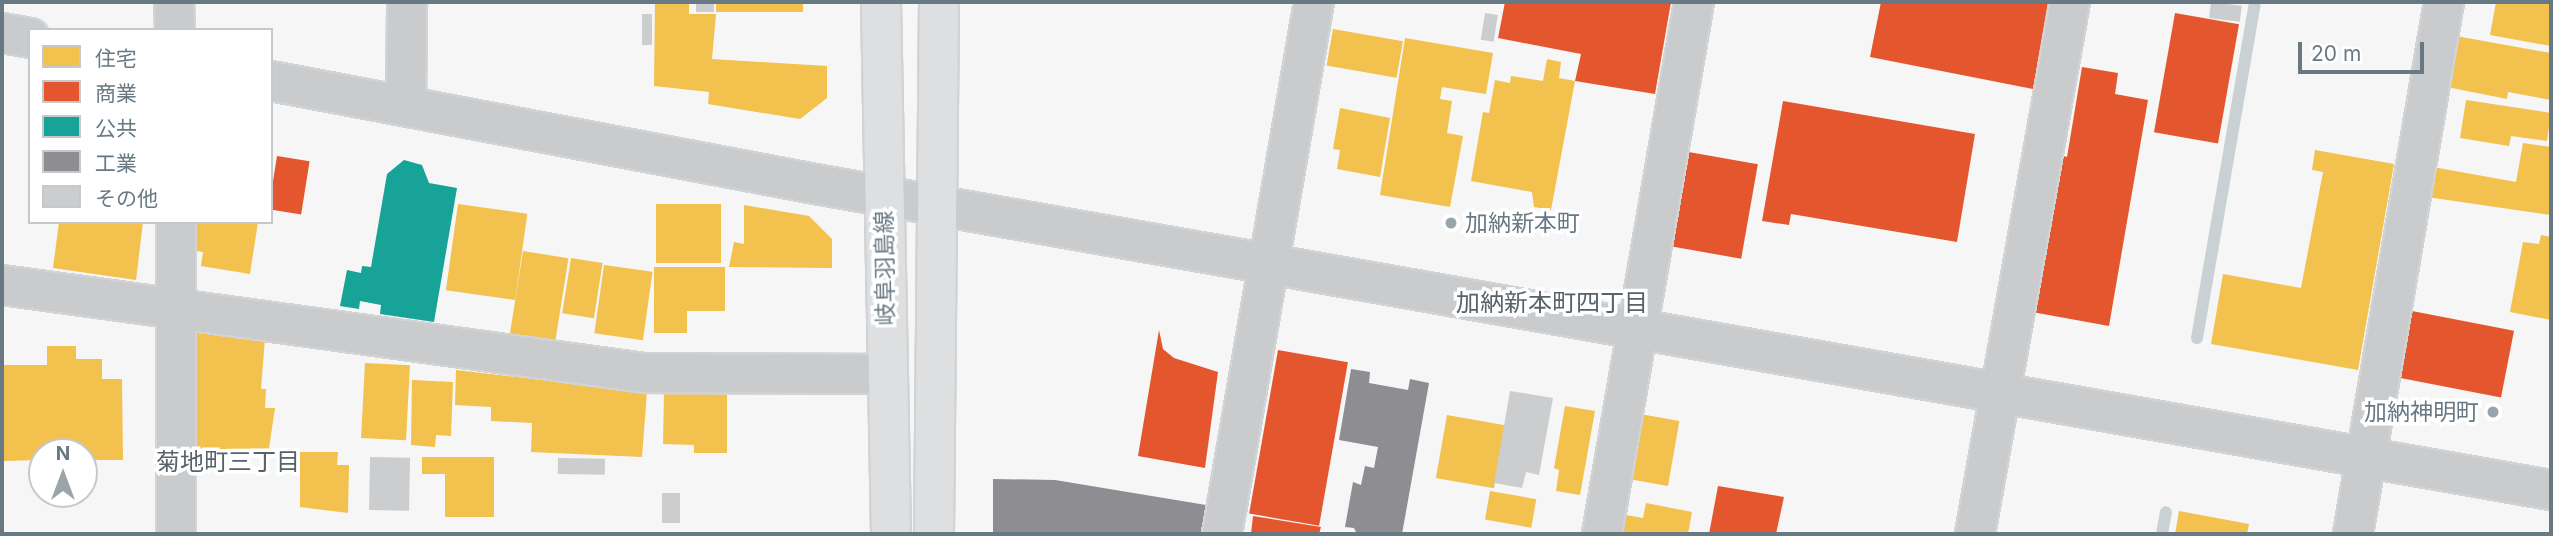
<!DOCTYPE html>
<html>
<head>
<meta charset="utf-8">
<style>
	body { margin:0 }
	#map { position:relative; width:2553px; height:536px; overflow:hidden; background:#f6f6f6; font-family:Inter,"Noto Sans JP",sans-serif }
	div>[style] { position:absolute }
	.homes>* { inset:0; background:#f2c14e; transform-origin:0 0 }
	.shops>* { inset:0; background:#e4572e; transform-origin:0 0 }
	.public>* { inset:0; background:#17a398 }
	.industry>* { inset:0; background:#8d8d92 }
	.stream>* { height:12px; margin:-6px; padding:0 6px; transform-origin:6px; border-radius:6px; background:#c9d1d4 }
	.building>* { inset:0; background:#cbcdce; transform-origin:0 0 }
	.roads { filter:drop-shadow(2px 0 #d2d3d4) drop-shadow(-2px 0 #d2d3d4) drop-shadow(0 2px #d2d3d4) drop-shadow(0 -2px #d2d3d4) }
	.minor>* { height:38px; margin:-19px; padding:0 19px; transform-origin:19px; border-radius:19px; background:#c9cbcc }
	.tertiary>* { height:38px; margin:-19px; padding:0 19px; transform-origin:19px; border-radius:19px; background:#c9cbcc }
	.secondary>* { height:38px; margin:-19px; padding:0 19px; transform-origin:19px; border-radius:19px; background:#dedfe0 }
	.dots>* { width:19px; height:19px; translate:-50% -50%; box-sizing:border-box; border:4px solid #fff; border-radius:50% }
	span { translate:-50% -50%; white-space:nowrap; text-align:center; line-height:1.15; -webkit-text-stroke:7px #fff; paint-order:stroke }
	.poi-label { font-size:23px; color:#697983 }
	.left { translate:0 -50%; text-align:left }
	.right { translate:-100% -50%; text-align:right }
	.street-label { font-size:23px; color:#697983 }
	.neighbourhood-label { font-size:24px; color:#576269 }
	.frame { position:absolute; inset:0; border:4px solid #697983; pointer-events:none }
	.legend { position:absolute; left:28px; top:28px; width:245px; height:196px; box-sizing:border-box; background:#fff; border:2px solid #c3c9cd; margin:0; padding:9px 12px; list-style:none; font-size:21px; color:#697983 }
	.legend li { display:flex; align-items:center; gap:14px; height:35px }
	.legend b { width:35px; border:2px solid #c3c9cd }
	.north { position:absolute; left:28px; top:438px; width:70px; height:70px; box-sizing:border-box; background:#fff; border:2px solid #c3c9cd; border-radius:50%; rotate:0deg; font-size:19px; font-weight:700; line-height:28px; text-align:center; color:#697983 }
	.north::after { content:''; display:block; margin:auto; width:24px; height:32px; background:#9aa5ab; clip-path:polygon(50% 0,100% 100%,50% 72%,0 100%) }
	.scale { position:absolute; left:2298px; top:42px; width:126px; height:32px; box-sizing:border-box; border:4px solid #697983; border-top:0; padding-left:9px; font-size:21px; line-height:24px; white-space:nowrap; color:#697983; -webkit-text-stroke:5px #fff; paint-order:stroke }
</style>
</head>
<body>
<div id="map">
	<div class="homes">
		<div style="clip-path:polygon(655px 2px,689px 2px,689px 14px,716px 14px,712px 59px,827px 66px,827px 98px,800px 119px,708px 104px,709px 92px,654px 86px)"></div>
		<div style="left:716px;top:2px;width:87px;height:10px"></div>
		<div style="clip-path:polygon(2496px 2px,2551px 2px,2551px 46px,2490px 35px)"></div>
		<div style="left:1333px;top:29px;width:71px;height:37px;rotate:10deg"></div>
		<div style="clip-path:polygon(2456px 36px,2551px 53px,2551px 100px,2508px 92px,2507px 99px,2447px 87px)"></div>
		<div style="clip-path:polygon(1405px 38px,1493px 53px,1486px 94px,1442px 87px,1440px 99px,1452px 101px,1447px 133px,1463px 136px,1450px 207px,1380px 195px)"></div>
		<div style="clip-path:polygon(1547px 59px,1561px 62px,1559px 78px,1575px 81px,1551px 210px,1534px 207px,1532px 192px,1471px 181px,1483px 112px,1489px 113px,1495px 80px,1510px 83px,1511px 76px,1543px 81px)"></div>
		<div style="clip-path:polygon(2466px 100px,2551px 113px,2547px 141px,2511px 136px,2509px 146px,2460px 138px)"></div>
		<div style="clip-path:polygon(1340px 108px,1390px 118px,1380px 177px,1337px 169px,1340px 150px,1333px 149px)"></div>
		<div style="clip-path:polygon(2523px 143px,2551px 147px,2551px 215px,2427px 197px,2433px 167px,2516px 182px)"></div>
		<div style="clip-path:polygon(2315px 150px,2394px 164px,2358px 370px,2211px 344px,2223px 274px,2301px 288px,2323px 172px,2312px 170px)"></div>
		<div style="left:458px;top:204px;width:70px;height:87px;rotate:8deg"></div>
		<div style="left:656px;top:204px;width:65px;height:59px"></div>
		<div style="clip-path:polygon(744px 205px,809px 216px,832px 239px,832px 268px,729px 267px,734px 242px,744px 244px)"></div>
		<div style="clip-path:polygon(59px 222px,143px 222px,136px 280px,53px 268px)"></div>
		<div style="clip-path:polygon(194px 222px,258px 222px,250px 274px,201px 266px,203px 252px,189px 250px)"></div>
		<div style="clip-path:polygon(2541px 235px,2551px 237px,2551px 320px,2510px 312px,2523px 242px,2539px 244px)"></div>
		<div style="left:523px;top:251px;width:46px;height:84px;rotate:9deg"></div>
		<div style="left:571px;top:258px;width:32px;height:56px;rotate:9deg"></div>
		<div style="left:604px;top:265px;width:49px;height:69px;rotate:8deg"></div>
		<div style="clip-path:polygon(654px 267px,725px 267px,725px 311px,687px 311px,687px 333px,654px 333px)"></div>
		<div style="clip-path:polygon(196px 328px,265px 338px,261px 389px,266px 389px,265px 408px,275px 408px,268px 455px,187px 447px,187px 337px)"></div>
		<div style="clip-path:polygon(47px 346px,76px 346px,76px 359px,102px 359px,102px 379px,122px 379px,123px 460px,84px 460px,84px 452px,42px 452px,42px 460px,2px 461px,2px 365px,47px 365px)"></div>
		<div style="left:365px;top:363px;width:45px;height:75px;rotate:3deg"></div>
		<div style="clip-path:polygon(456px 370px,647px 392px,642px 457px,531px 452px,532px 423px,491px 421px,491px 407px,455px 405px)"></div>
		<div style="clip-path:polygon(412px 380px,453px 382px,451px 436px,436px 435px,435px 447px,411px 445px)"></div>
		<div style="clip-path:polygon(664px 391px,727px 392px,727px 453px,694px 453px,694px 445px,663px 444px)"></div>
		<div style="clip-path:polygon(1565px 406px,1595px 411px,1580px 495px,1556px 491px,1559px 470px,1554px 468px)"></div>
		<div style="left:1640px;top:414px;width:40px;height:66px;rotate:10deg"></div>
		<div style="left:1447px;top:415px;width:59px;height:64px;rotate:10deg"></div>
		<div style="clip-path:polygon(300px 452px,338px 452px,337px 465px,349px 465px,348px 513px,300px 507px)"></div>
		<div style="clip-path:polygon(422px 457px,494px 457px,494px 517px,445px 517px,445px 474px,422px 474px)"></div>
		<div style="left:1490px;top:491px;width:47px;height:29px;rotate:10deg"></div>
		<div style="clip-path:polygon(1646px 503px,1692px 512px,1688px 534px,1623px 534px,1626px 515px,1643px 518px)"></div>
		<div style="clip-path:polygon(2179px 511px,2249px 524px,2247px 534px,2175px 534px)"></div>
	</div>
	<div class="shops">
		<div style="clip-path:polygon(1505px 2px,1671px 2px,1655px 94px,1575px 81px,1581px 54px,1498px 38px)"></div>
		<div style="clip-path:polygon(1881px 2px,2048px 2px,2033px 89px,1870px 57px)"></div>
		<div style="left:2175px;top:13px;width:65px;height:121px;rotate:10deg"></div>
		<div style="clip-path:polygon(2082px 67px,2118px 73px,2115px 94px,2148px 100px,2109px 326px,2032px 312px,2060px 155px,2067px 157px)"></div>
		<div style="clip-path:polygon(1783px 101px,1975px 134px,1957px 242px,1791px 214px,1789px 225px,1762px 221px)"></div>
		<div style="left:1683px;top:151px;width:76px;height:96px;rotate:10deg"></div>
		<div style="left:277px;top:156px;width:33px;height:54px;rotate:9deg"></div>
		<div style="left:2407px;top:310px;width:109px;height:68px;rotate:11deg"></div>
		<div style="clip-path:polygon(1159px 330px,1163px 349px,1174px 358px,1218px 372px,1205px 468px,1138px 456px)"></div>
		<div style="left:1278px;top:350px;width:71px;height:166px;rotate:10deg"></div>
		<div style="clip-path:polygon(1718px 486px,1784px 497px,1776px 534px,1709px 534px)"></div>
		<div style="clip-path:polygon(1253px 516px,1321px 527px,1319px 534px,1251px 534px)"></div>
	</div>
	<div class="public">
		<div style="clip-path:polygon(404px 160px,422px 165px,429px 183px,457px 188px,434px 322px,380px 314px,381px 305px,360px 301px,359px 309px,340px 306px,347px 270px,361px 273px,362px 266px,371px 267px,387px 174px)"></div>
	</div>
	<div class="industry">
		<div style="clip-path:polygon(1351px 369px,1370px 372px,1369px 383px,1408px 390px,1410px 379px,1429px 383px,1402px 534px,1357px 534px,1354px 528px,1345px 527px,1353px 482px,1361px 485px,1365px 466px,1374px 468px,1378px 447px,1339px 440px)"></div>
		<div style="clip-path:polygon(993px 479px,1055px 480px,1206px 505px,1201px 534px,993px 534px)"></div>
	</div>
	<div class="stream">
		<div style="left:2197px;top:338px;width:341px;rotate:-80.2deg"></div>
		<div style="left:2162px;top:534px;width:22px;rotate:-80deg"></div>
	</div>
	<div class="building">
		<div style="left:696px;top:2px;width:18px;height:10px"></div>
		<div style="left:2211px;top:2px;width:31px;height:16px;rotate:7deg"></div>
		<div style="left:1485px;top:13px;width:13px;height:27px;rotate:9deg"></div>
		<div style="left:642px;top:14px;width:10px;height:31px"></div>
		<div style="clip-path:polygon(1510px 391px,1553px 398px,1539px 475px,1526px 472px,1522px 488px,1494px 483px)"></div>
		<div style="left:370px;top:457px;width:40px;height:53px;rotate:1deg"></div>
		<div style="left:558px;top:458px;width:47px;height:16px;rotate:1deg"></div>
		<div style="left:680px;top:493px;width:30px;height:18px;rotate:90deg"></div>
	</div>
	<div class="roads">
		<div class="minor">
			<div style="left:174px;top:2px;width:28px;rotate:88deg"></div>
			<div style="left:406px;top:105px;width:103px;rotate:-89.4deg"></div>
			<div style="left:176px;top:222px;width:312px;rotate:90deg"></div>
			<div style="left:2px;top:285px;width:648px;rotate:7.8deg"></div>
			<div style="left:644px;top:373px;width:242px;rotate:0.2deg"></div>
			<div style="left:1222px;top:534px;width:540px;rotate:-80.19deg"></div>
			<div style="left:1602px;top:534px;width:540px;rotate:-80.19deg"></div>
			<div style="left:1975px;top:534px;width:540px;rotate:-79.88deg"></div>
			<div style="left:2353px;top:534px;width:540px;rotate:-80.29deg"></div>
		</div>
		<div class="tertiary">
			<div style="left:2px;top:33px;width:28px;rotate:10deg"></div>
			<div style="left:271px;top:81px;width:554px;rotate:10.72deg"></div>
			<div style="left:815px;top:184px;width:1763px;rotate:10deg"></div>
		</div>
		<div class="secondary">
			<div style="left:881px;top:2px;width:532px;rotate:88.92deg"></div>
			<div style="left:934px;top:534px;width:532px;rotate:-89.46deg"></div>
		</div>
	</div>
	<div class="dots">
		<div style="left:1451px;top:223px;background:#9aa5ab"></div>
		<div style="left:2493px;top:412px;background:#9aa5ab"></div>
	</div>
	<div class="poi-label">
		<span class="left" style="left:1465px;top:223px">加納新本町</span>
		<span class="right" style="left:2479px;top:412px">加納神明町</span>
	</div>
	<div class="street-label">
		<span style="left:885px;top:268px;rotate:-91deg">岐阜羽島線</span>
	</div>
	<div class="neighbourhood-label">
		<span style="left:1552px;top:303px">加納新本町四丁目</span>
		<span style="left:228px;top:462px">菊地町三丁目</span>
	</div>
	<div class="frame"></div>
	<ul class="legend">
	<li><b style="height:19px;background:#f2c14e"></b>住宅</li>
	<li><b style="height:19px;background:#e4572e"></b>商業</li>
	<li><b style="height:19px;background:#17a398"></b>公共</li>
	<li><b style="height:19px;background:#8d8d92"></b>工業</li>
	<li><b style="height:19px;background:#cbcdce"></b>その他</li>
	</ul>
	<div class="north">N</div>
	<div class="scale">20 m</div>
</div>
</body>
</html>
